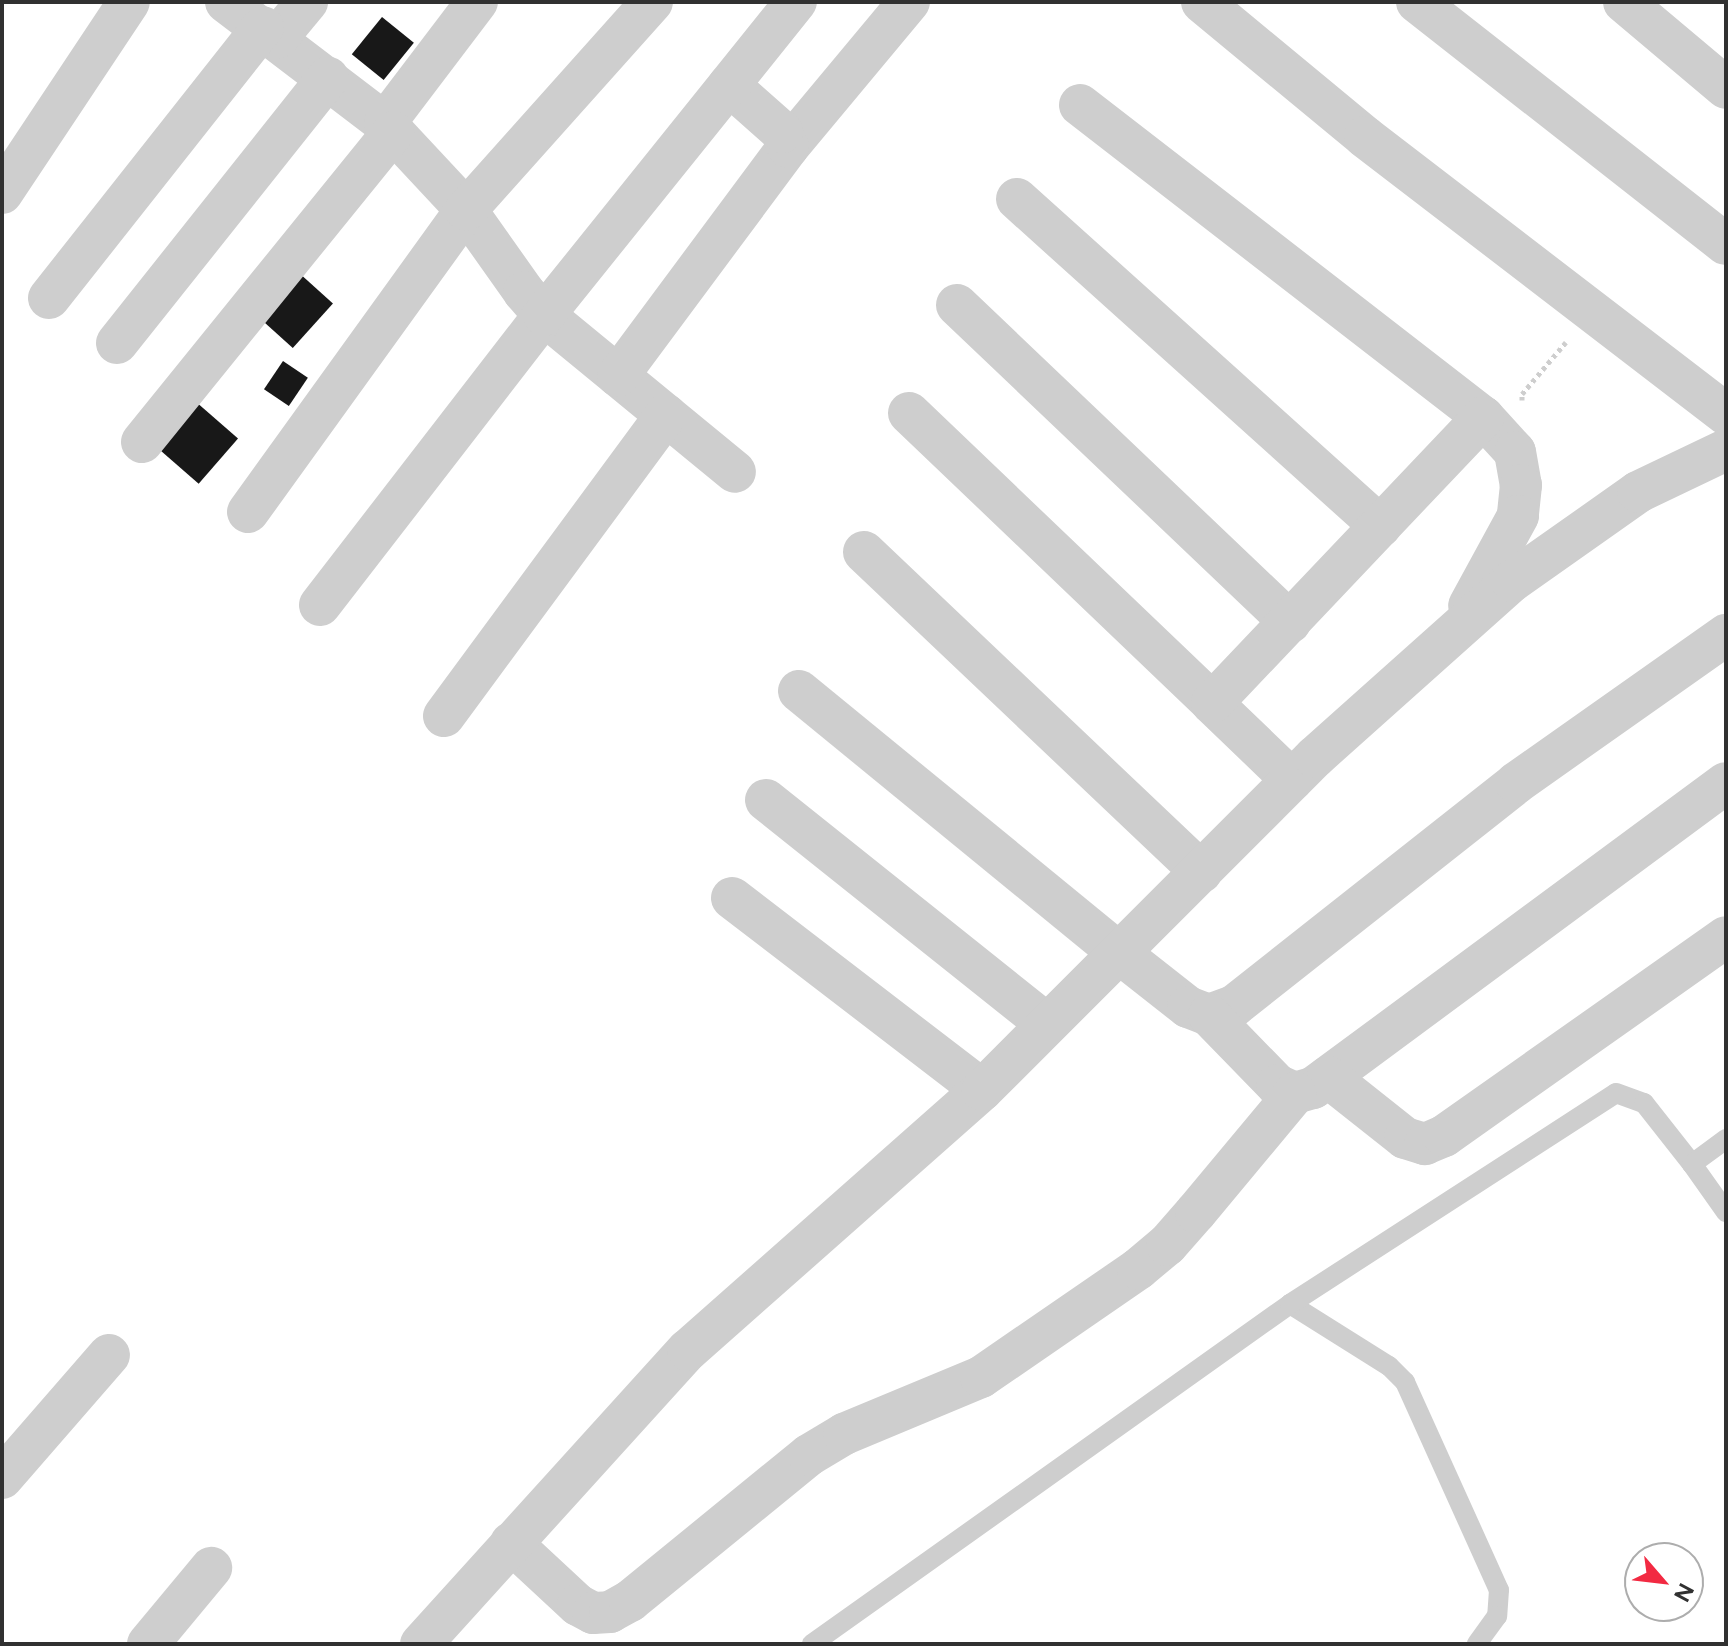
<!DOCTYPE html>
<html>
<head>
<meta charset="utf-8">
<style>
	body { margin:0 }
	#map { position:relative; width:1728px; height:1646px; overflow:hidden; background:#fff; font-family:Figtree,sans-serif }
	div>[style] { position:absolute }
	.building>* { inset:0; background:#181818; transform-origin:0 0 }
	.path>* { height:5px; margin-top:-2.5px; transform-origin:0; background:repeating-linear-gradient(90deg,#cecece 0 4px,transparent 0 8px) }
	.lane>* { height:20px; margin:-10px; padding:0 10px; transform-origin:10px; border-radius:10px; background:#cecece }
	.street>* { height:42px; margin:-21px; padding:0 21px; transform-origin:21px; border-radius:21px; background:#cecece }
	span { translate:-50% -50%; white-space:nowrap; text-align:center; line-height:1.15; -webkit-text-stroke:8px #fff; paint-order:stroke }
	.frame { position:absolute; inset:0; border:4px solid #313131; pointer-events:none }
	.north { position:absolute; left:1624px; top:1542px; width:80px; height:80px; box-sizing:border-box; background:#fff; border:2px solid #adadad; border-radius:50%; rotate:118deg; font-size:22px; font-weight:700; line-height:32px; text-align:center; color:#313131 }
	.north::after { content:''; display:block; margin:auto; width:28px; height:36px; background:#f22a42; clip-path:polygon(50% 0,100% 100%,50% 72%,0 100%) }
</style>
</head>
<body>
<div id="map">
	<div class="building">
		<div style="left:382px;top:17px;width:41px;height:48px;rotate:39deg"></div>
		<div style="left:298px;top:272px;width:47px;height:60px;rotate:42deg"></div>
		<div style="left:283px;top:361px;width:30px;height:34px;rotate:34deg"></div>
		<div style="left:195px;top:401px;width:57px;height:60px;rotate:41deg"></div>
	</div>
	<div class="path">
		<div style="left:1522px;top:400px;width:6px;rotate:-90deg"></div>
		<div style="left:1522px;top:394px;width:68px;rotate:-49.8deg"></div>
	</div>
	<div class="lane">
		<div style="left:1692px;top:1164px;width:59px;rotate:54.7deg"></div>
		<div style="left:1290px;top:1304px;width:117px;rotate:32.1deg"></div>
		<div style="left:1389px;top:1366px;width:23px;rotate:45deg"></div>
		<div style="left:1405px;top:1382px;width:228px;rotate:65.7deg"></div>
		<div style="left:1499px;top:1590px;width:26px;rotate:94deg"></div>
		<div style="left:1497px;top:1616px;width:34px;rotate:126deg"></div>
		<div style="left:812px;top:1644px;width:587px;rotate:-35.42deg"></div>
		<div style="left:1290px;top:1304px;width:388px;rotate:-32.9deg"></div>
		<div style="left:1616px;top:1093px;width:30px;rotate:20deg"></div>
		<div style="left:1644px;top:1103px;width:78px;rotate:51.8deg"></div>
		<div style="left:1692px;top:1164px;width:42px;rotate:-36.3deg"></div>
	</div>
	<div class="street">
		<div style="left:226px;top:2px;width:200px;rotate:37.3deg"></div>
		<div style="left:385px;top:123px;width:119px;rotate:47deg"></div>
		<div style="left:466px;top:210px;width:100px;rotate:54.7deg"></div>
		<div style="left:524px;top:292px;width:30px;rotate:49deg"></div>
		<div style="left:544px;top:315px;width:247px;rotate:39.4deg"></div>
		<div style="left:1202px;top:2px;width:212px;rotate:39.6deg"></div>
		<div style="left:1365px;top:137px;width:455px;rotate:37.5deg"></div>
		<div style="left:1417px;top:2px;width:392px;rotate:38.1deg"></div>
		<div style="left:1624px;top:2px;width:133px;rotate:40.1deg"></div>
		<div style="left:277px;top:38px;width:47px;rotate:-50.2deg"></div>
		<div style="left:1080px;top:105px;width:510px;rotate:37.75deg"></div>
		<div style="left:1483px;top:417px;width:47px;rotate:47.6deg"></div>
		<div style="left:1515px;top:452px;width:34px;rotate:80deg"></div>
		<div style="left:1521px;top:485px;width:31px;rotate:96deg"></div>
		<div style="left:1518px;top:516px;width:102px;rotate:118.6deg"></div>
		<div style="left:385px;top:123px;width:152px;rotate:-52.8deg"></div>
		<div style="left:788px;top:147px;width:189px;rotate:-50.2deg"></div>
		<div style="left:2px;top:193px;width:229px;rotate:-56.4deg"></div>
		<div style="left:1017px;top:199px;width:489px;rotate:42deg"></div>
		<div style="left:49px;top:298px;width:345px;rotate:-51.7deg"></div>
		<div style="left:957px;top:305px;width:460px;rotate:43.6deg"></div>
		<div style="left:117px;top:343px;width:339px;rotate:-51.5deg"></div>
		<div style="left:618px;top:376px;width:285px;rotate:-53.4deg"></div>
		<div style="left:788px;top:147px;width:16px;rotate:-112deg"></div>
		<div style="left:782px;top:132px;width:71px;rotate:-138.4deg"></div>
		<div style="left:909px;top:413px;width:419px;rotate:43.7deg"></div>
		<div style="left:142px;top:442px;width:399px;rotate:-51deg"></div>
		<div style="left:248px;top:512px;width:372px;rotate:-54.2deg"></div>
		<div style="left:466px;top:210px;width:279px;rotate:-48.2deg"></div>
		<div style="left:864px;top:552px;width:465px;rotate:43.5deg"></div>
		<div style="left:320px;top:605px;width:366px;rotate:-52.3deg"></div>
		<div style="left:544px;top:315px;width:402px;rotate:-51.2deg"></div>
		<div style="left:799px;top:691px;width:412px;rotate:39.3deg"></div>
		<div style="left:1118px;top:952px;width:89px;rotate:38.2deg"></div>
		<div style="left:1188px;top:1007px;width:22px;rotate:21deg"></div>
		<div style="left:1209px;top:1015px;width:27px;rotate:-20deg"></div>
		<div style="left:1234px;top:1006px;width:360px;rotate:-38.3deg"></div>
		<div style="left:1516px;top:783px;width:257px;rotate:-35.2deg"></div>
		<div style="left:444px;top:716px;width:374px;rotate:-53.6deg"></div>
		<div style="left:1292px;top:780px;width:111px;rotate:-136.1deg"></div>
		<div style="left:1212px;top:703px;width:394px;rotate:-46.5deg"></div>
		<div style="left:766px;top:800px;width:359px;rotate:38.6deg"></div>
		<div style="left:732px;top:898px;width:315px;rotate:37.5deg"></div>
		<div style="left:1209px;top:1015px;width:98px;rotate:45.8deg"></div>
		<div style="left:1277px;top:1085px;width:20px;rotate:24deg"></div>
		<div style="left:1295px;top:1093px;width:19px;rotate:-16deg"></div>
		<div style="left:1313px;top:1088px;width:513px;rotate:-36.45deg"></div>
		<div style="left:1328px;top:1077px;width:98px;rotate:38.4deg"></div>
		<div style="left:1405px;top:1138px;width:21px;rotate:17deg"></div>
		<div style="left:1425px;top:1144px;width:21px;rotate:-23deg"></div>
		<div style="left:1444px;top:1136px;width:345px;rotate:-35.2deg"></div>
		<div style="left:2px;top:1478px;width:163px;rotate:-49deg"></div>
		<div style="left:511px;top:1543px;width:91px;rotate:42.8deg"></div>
		<div style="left:578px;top:1605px;width:17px;rotate:28deg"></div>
		<div style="left:593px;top:1613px;width:17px;rotate:-3deg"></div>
		<div style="left:610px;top:1612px;width:23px;rotate:-29deg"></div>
		<div style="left:630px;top:1601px;width:231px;rotate:-39.2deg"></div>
		<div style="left:809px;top:1455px;width:41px;rotate:-31deg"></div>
		<div style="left:844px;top:1434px;width:148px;rotate:-22.6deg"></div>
		<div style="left:981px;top:1377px;width:191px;rotate:-34.5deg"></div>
		<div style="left:1138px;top:1269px;width:38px;rotate:-40deg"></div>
		<div style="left:1167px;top:1245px;width:44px;rotate:-48.7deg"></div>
		<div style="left:1196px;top:1212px;width:155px;rotate:-50.2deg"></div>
		<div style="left:148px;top:1644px;width:99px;rotate:-50.3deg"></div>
		<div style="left:421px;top:1644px;width:397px;rotate:-47.8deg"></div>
		<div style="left:688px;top:1350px;width:392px;rotate:-41.5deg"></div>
		<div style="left:982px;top:1090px;width:471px;rotate:-45deg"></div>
		<div style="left:1315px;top:757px;width:264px;rotate:-41.8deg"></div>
		<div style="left:1512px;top:581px;width:154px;rotate:-35.2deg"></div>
		<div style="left:1638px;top:492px;width:98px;rotate:-25.5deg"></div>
	</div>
	<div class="frame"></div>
	<div class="north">N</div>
</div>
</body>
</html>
